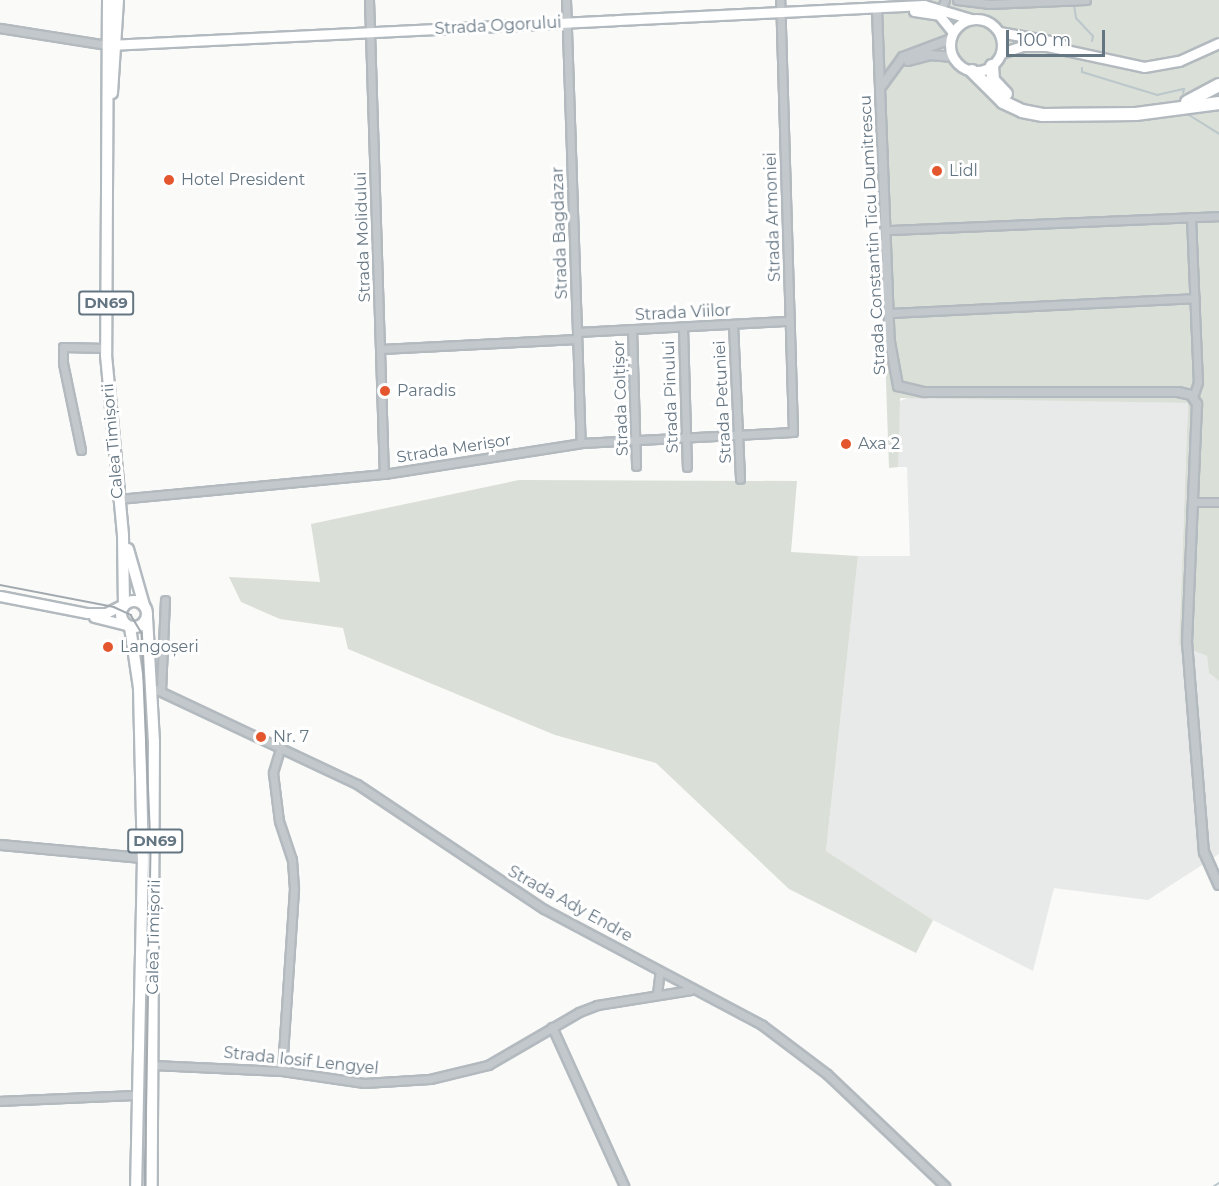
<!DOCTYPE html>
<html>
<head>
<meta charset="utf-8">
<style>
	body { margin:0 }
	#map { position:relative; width:1219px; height:1186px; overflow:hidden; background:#fafaf8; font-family:Montserrat,sans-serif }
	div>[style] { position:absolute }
	.built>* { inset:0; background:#e8e9e9 }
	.green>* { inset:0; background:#dadfd7 }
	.stream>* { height:2px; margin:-1px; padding:0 1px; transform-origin:1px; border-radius:1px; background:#bbc7cb }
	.roads { filter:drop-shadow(2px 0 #b3babf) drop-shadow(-2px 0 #b3babf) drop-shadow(0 2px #b3babf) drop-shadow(0 -2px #b3babf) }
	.minor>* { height:7px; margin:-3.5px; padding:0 3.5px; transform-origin:3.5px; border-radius:3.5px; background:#c3c8cc }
	.tertiary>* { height:8px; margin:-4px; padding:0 4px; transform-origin:4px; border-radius:4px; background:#c3c8cc }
	.secondary>* { height:9px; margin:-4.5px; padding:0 4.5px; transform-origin:4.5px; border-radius:4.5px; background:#fff }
	.secondary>.ring { margin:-4.5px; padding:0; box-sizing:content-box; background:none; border:9px solid #fff; border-radius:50% }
	.primary>* { height:10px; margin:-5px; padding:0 5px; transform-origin:5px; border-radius:5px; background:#fff }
	.primary>.ring { margin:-5px; padding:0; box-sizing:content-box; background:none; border:10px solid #fff; border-radius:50% }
	.motorway>* { height:12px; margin:-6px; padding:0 6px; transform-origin:6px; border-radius:6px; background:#fff }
	.tram>* { height:1.5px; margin:-0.75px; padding:0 0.75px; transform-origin:0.75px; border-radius:0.75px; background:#a2aab0 }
	.dots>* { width:16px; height:16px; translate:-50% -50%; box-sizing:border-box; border:3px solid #fff; border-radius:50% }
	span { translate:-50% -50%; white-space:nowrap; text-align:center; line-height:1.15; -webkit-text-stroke:6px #fff; paint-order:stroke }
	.shield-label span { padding:2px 4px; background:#fff; border:2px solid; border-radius:4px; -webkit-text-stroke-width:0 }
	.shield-label { font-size:15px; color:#657683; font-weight:700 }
	.street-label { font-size:16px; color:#657683 }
	.poi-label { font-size:16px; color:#657683 }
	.left { translate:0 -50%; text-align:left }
	.scale { position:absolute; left:1006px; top:30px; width:99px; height:27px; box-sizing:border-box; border:3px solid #657683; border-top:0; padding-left:8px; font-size:18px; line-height:21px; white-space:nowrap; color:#657683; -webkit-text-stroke:4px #fff; paint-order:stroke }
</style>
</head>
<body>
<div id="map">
	<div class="built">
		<div style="clip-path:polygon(911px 397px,1188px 403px,1179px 645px,1207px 656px,1209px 673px,1219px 681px,1219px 854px,1148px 900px,1054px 888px,1033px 971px,933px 920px,826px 851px,858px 556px,910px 556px,907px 467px,898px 467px,897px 402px)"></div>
	</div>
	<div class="green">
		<div style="clip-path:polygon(906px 0,1219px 0,1219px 681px,1209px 673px,1207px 656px,1179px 645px,1188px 403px,900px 398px,898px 467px,889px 468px,873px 5px)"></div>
		<div style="clip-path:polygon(519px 480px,797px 481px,791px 552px,858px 556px,826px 851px,933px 920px,916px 953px,789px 889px,656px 763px,555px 735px,348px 649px,343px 628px,280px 619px,241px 602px,229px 577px,320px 582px,311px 524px)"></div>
	</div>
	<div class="stream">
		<div style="left:1074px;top:5px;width:13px;rotate:81deg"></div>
		<div style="left:1076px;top:18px;width:25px;rotate:47deg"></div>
		<div style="left:1093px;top:36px;width:5px;rotate:101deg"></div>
		<div style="left:1082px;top:68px;width:4px;rotate:90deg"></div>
		<div style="left:1082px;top:72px;width:78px;rotate:17deg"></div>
		<div style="left:1157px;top:95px;width:28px;rotate:-13deg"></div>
		<div style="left:1184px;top:89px;width:4px;rotate:104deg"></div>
		<div style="left:1189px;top:115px;width:36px;rotate:32deg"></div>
		<div style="left:1214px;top:1186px;width:6px;rotate:-31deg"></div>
	</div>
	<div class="roads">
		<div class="minor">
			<div style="left:369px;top:0;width:474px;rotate:88.2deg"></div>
			<div style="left:566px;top:0;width:443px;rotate:88.1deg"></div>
			<div style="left:957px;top:0;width:31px;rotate:7deg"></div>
			<div style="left:988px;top:4px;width:98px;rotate:-2.3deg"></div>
			<div style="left:942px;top:7px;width:8px;rotate:-67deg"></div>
			<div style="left:0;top:28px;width:108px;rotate:9deg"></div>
			<div style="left:1191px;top:217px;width:165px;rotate:87.6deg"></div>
			<div style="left:1198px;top:382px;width:16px;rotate:108deg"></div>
			<div style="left:888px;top:230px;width:331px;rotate:-2.4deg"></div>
			<div style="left:889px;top:313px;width:306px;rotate:-2.8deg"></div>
			<div style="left:733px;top:324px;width:155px;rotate:87.4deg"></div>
			<div style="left:683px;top:327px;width:140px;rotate:88.4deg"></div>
			<div style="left:632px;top:329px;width:137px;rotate:88.3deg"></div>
			<div style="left:577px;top:332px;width:213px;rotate:-3deg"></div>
			<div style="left:381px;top:349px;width:196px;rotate:-2.9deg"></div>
			<div style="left:81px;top:450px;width:89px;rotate:-101.7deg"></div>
			<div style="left:63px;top:363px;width:16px;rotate:-90deg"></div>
			<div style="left:63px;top:347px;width:43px;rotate:1.3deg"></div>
			<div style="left:119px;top:499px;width:266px;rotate:-5.4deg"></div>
			<div style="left:384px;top:474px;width:199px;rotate:-8.9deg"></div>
			<div style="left:581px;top:443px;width:212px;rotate:-3deg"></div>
			<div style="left:793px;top:432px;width:432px;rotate:-91.7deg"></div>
			<div style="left:1193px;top:502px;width:26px"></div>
			<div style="left:153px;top:688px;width:225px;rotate:25.2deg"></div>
			<div style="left:357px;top:784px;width:225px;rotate:33.8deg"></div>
			<div style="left:544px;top:909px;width:247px;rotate:28deg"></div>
			<div style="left:762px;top:1025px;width:81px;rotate:37deg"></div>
			<div style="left:827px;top:1074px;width:163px;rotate:43.5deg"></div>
			<div style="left:161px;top:691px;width:91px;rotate:-87.5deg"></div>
			<div style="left:281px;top:746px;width:28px;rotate:107deg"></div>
			<div style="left:273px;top:773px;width:48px;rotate:82.9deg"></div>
			<div style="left:279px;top:821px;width:41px;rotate:71.6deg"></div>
			<div style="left:292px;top:860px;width:29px;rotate:86deg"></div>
			<div style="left:294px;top:889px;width:182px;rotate:93.8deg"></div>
			<div style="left:657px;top:994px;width:23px;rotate:-83deg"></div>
			<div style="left:552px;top:1027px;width:175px;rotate:65.6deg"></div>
			<div style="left:153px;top:1065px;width:129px;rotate:2.7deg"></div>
			<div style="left:282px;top:1071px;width:83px;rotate:8.3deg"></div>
			<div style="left:364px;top:1083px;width:66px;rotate:-3.5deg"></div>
			<div style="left:430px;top:1079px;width:60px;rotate:-13.6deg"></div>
			<div style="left:488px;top:1065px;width:105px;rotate:-30.2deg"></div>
			<div style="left:579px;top:1012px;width:19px;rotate:-21deg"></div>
			<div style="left:597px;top:1005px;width:95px;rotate:-9.1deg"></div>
			<div style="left:0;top:1101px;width:137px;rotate:-2.5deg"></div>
		</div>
		<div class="tertiary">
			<div style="left:877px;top:10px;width:332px;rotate:87.8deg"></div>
			<div style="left:890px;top:342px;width:45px;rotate:79.7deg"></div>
			<div style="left:898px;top:386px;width:27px;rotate:13deg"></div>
			<div style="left:924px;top:392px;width:254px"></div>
			<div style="left:1178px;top:392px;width:13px;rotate:13deg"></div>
			<div style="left:1191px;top:395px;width:11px;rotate:56deg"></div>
			<div style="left:1197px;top:404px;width:238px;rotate:92.4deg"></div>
			<div style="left:1187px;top:642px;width:211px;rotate:85.4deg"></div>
			<div style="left:1204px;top:852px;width:36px;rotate:66deg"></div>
			<div style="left:908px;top:61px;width:23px;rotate:-15deg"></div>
			<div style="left:930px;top:55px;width:23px;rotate:5deg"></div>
			<div style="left:881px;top:87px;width:37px;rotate:-54deg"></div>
			<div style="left:903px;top:57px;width:51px;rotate:-20.6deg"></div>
			<div style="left:0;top:845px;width:144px;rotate:5.2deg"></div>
		</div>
		<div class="secondary">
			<div style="left:914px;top:11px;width:25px;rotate:9deg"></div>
			<div style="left:939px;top:15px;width:22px;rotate:51deg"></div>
			<div class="ring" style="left:950px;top:19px;width:43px;height:43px"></div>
			<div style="left:999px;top:32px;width:63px;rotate:10.1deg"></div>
			<div style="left:109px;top:45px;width:816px;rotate:-2.81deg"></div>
			<div style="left:924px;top:5px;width:49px;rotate:16.6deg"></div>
			<div style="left:1001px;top:53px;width:23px;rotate:-18deg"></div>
			<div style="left:1023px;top:46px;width:24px"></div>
			<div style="left:1047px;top:46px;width:99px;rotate:12.2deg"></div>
			<div style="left:1144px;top:67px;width:36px;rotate:-10deg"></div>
			<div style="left:1179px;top:61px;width:44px;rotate:-24.2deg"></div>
			<div style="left:0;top:596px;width:89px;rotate:11.1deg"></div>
			<div style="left:87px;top:613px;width:19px"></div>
			<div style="left:106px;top:613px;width:20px;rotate:-27deg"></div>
			<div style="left:94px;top:617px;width:34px;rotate:14deg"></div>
		</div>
		<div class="primary">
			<div style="left:108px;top:0;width:355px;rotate:90.3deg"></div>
			<div style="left:106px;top:355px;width:181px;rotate:84.6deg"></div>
			<div style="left:123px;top:535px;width:69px;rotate:89.2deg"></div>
			<div style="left:112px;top:93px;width:93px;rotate:-86.3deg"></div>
			<div style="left:128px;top:549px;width:58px;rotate:74.1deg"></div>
			<div class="ring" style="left:121px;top:601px;width:16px;height:16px"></div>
			<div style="left:147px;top:617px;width:125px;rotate:86.8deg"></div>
			<div style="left:154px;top:742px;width:444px;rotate:90.3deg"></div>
			<div style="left:130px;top:627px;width:62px;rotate:81.6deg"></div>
			<div style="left:139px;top:688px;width:170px;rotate:88.7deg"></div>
			<div style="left:143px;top:858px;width:328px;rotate:91.2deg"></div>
		</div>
		<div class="motorway">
			<div style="left:992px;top:66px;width:14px;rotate:86deg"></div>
			<div style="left:993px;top:80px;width:19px;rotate:47deg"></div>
			<div style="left:972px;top:71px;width:44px;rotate:45deg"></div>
			<div style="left:1003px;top:102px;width:21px;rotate:25deg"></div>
			<div style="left:1022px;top:111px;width:21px;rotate:11deg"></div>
			<div style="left:1043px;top:115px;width:93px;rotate:-0.6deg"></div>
			<div style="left:1136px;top:114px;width:84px;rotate:-7.5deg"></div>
			<div style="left:1187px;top:102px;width:36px;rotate:-28deg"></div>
		</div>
	</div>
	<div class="tram">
		<div style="left:0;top:585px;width:116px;rotate:10.9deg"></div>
		<div style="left:114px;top:607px;width:19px;rotate:25deg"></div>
		<div style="left:131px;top:615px;width:21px;rotate:59deg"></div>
		<div style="left:142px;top:633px;width:218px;rotate:87.6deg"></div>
		<div style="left:151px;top:851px;width:335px;rotate:91deg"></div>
	</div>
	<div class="dots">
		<div style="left:937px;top:171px;background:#e4572e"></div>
		<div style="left:169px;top:180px;background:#e4572e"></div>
		<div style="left:385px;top:391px;background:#e4572e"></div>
		<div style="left:846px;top:444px;background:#e4572e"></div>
		<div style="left:108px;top:647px;background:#e4572e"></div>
		<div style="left:261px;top:737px;background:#e4572e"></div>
	</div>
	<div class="shield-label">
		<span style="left:106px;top:303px">DN69</span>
		<span style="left:155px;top:841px">DN69</span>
	</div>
	<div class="street-label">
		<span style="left:498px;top:26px;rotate:-3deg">Strada Ogorului</span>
		<span style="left:773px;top:217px;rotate:-92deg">Strada Armoniei</span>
		<span style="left:560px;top:233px;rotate:-92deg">Strada Bagdazar</span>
		<span style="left:873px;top:235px;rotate:-93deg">Strada Constantin Ticu Dumitrescu</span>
		<span style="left:363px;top:237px;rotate:-92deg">Strada Molidului</span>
		<span style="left:683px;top:313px;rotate:-3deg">Strada Viilor</span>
		<span style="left:671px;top:397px;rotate:-92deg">Strada Pinului</span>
		<span style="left:621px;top:398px;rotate:-92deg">Strada Colțișor</span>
		<span style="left:723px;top:402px;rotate:-93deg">Strada Petuniei</span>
		<span style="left:113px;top:441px;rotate:-95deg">Calea Timișorii</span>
		<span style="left:454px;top:449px;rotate:-9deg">Strada Merișor</span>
		<span style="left:570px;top:904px;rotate:29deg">Strada Ady Endre</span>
		<span style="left:154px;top:937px;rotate:-89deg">Calea Timișorii</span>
		<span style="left:301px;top:1061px;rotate:6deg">Strada Iosif Lengyel</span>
	</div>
	<div class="poi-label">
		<span class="left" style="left:949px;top:171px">Lidl</span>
		<span class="left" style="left:181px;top:180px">Hotel President</span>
		<span class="left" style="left:397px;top:391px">Paradis</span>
		<span class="left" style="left:858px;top:444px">Axa 2</span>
		<span class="left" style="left:120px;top:647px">Langoșeri</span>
		<span class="left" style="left:273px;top:737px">Nr. 7</span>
	</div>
	<div class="scale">100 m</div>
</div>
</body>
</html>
